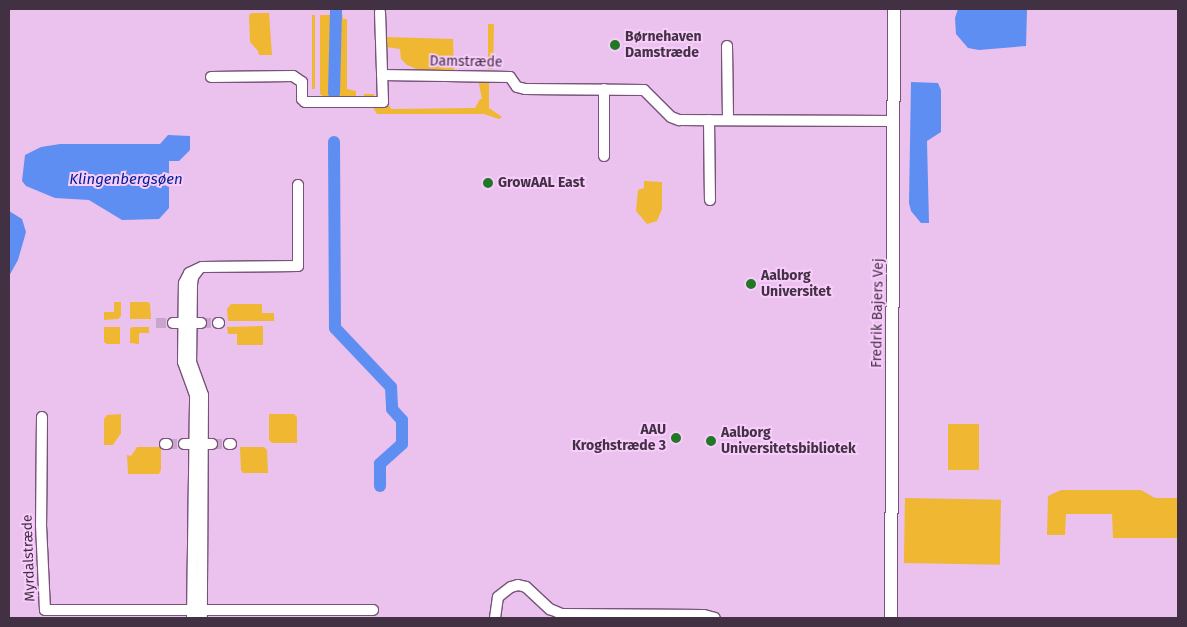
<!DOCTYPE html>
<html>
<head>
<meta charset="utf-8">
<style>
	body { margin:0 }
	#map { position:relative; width:1187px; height:627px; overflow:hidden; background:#ebc1ee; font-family:"Fira Sans",sans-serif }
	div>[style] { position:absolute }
	.green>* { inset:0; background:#efb732; transform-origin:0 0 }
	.water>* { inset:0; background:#5f8ef2 }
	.canal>* { height:12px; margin:-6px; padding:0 6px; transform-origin:6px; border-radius:6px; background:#5f8ef2 }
	.minor-tunnel>* { height:10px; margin-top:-5px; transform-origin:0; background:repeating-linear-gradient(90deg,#c9a4cc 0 10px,transparent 0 15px) }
	.roads { filter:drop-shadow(1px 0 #77527a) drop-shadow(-1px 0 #77527a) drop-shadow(0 1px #77527a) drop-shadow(0 -1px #77527a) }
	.minor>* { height:10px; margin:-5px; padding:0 5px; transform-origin:5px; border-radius:5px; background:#fff }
	.tertiary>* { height:12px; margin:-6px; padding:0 6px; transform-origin:6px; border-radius:6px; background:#fff }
	.dots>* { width:14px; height:14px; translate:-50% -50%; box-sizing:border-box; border:2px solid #f8cdfc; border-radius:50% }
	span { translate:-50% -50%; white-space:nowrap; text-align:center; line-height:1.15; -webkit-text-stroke:4px #f8cdfc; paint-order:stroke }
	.poi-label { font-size:14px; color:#423143; font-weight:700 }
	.left { translate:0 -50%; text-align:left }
	.right { translate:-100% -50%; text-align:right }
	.street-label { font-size:14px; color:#423143 }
	.water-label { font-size:15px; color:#002195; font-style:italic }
	.frame { position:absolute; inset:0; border:10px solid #423143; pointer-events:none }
</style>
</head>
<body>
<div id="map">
	<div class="green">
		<div style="clip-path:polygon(252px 13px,269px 13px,272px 55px,259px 55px,258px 51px,250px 42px,249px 15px)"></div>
		<div style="left:312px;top:15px;width:3px;height:74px"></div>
		<div style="clip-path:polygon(320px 15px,343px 15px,343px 19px,347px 19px,347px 89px,356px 91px,356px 97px,364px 97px,364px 94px,374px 94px,374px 96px,369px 99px,327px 99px,320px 94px)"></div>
		<div style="clip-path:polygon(488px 24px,494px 24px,493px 69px,488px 69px)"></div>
		<div style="clip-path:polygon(386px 37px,453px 39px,454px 71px,424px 72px,407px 65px,401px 59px,400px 49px,386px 47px)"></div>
		<div style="clip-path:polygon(478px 79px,489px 79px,489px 108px,502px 117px,499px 119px,484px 114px,377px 114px,372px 106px,390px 106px,391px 109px,475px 108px,480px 99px,482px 99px)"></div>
		<div style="clip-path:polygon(644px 181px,662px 182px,662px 209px,657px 221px,647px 224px,636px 211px,638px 190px,644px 188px)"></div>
		<div style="clip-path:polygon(114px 302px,121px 302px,121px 316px,118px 319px,104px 320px,104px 312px,114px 312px)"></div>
		<div style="clip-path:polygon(130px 302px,148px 302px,150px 304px,151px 319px,130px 319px)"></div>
		<div style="clip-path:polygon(231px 304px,262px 304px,262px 313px,274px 313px,274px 321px,228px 321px,227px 309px)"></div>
		<div style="clip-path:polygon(263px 326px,263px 345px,237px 345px,237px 334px,228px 334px,227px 327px)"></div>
		<div style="clip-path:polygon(104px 327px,120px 327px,120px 344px,107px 344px,104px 342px)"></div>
		<div style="clip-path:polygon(132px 327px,149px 327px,149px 333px,139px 333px,139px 344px,130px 343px,130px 329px)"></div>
		<div style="clip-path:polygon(121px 414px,121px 433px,113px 445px,104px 445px,104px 419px,107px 415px)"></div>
		<div style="clip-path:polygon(269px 414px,294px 414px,297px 417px,297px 443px,272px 443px,269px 440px)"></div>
		<div style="left:948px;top:424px;width:31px;height:46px"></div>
		<div style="clip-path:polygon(137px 447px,161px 447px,161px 470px,159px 474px,128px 474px,127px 455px,131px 456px)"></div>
		<div style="clip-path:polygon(240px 447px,264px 447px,267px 450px,268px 473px,243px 473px,241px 470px)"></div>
		<div style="clip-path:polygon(1061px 490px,1141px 490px,1155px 498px,1178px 498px,1178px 538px,1113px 538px,1112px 514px,1066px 514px,1065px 535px,1047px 535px,1048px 496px)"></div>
		<div style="left:905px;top:498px;width:96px;height:65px;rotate:1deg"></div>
	</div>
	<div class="water">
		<div style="clip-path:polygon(958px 9px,1027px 9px,1026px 46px,979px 50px,968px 48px,956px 34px,955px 18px)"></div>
		<div style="clip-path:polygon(911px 82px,938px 83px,941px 90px,941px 132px,927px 141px,929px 223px,921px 223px,911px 211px,909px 203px)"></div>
		<div style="clip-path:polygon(168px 135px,190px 136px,190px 150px,179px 161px,169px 161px,169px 173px,164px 175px,162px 180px,164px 185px,169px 187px,169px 208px,159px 219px,122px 220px,89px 200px,55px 198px,26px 186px,22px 181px,25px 155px,41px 147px,60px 144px,160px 144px)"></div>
		<div style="clip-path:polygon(9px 211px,22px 219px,26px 232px,18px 260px,9px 276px)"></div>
	</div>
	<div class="canal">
		<div style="left:334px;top:93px;width:84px;rotate:-88.6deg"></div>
		<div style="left:334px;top:142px;width:186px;rotate:89.7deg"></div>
		<div style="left:335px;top:328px;width:81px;rotate:46.5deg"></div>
		<div style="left:391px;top:387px;width:22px;rotate:87deg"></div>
		<div style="left:392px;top:409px;width:15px;rotate:48deg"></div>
		<div style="left:402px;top:420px;width:24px;rotate:90deg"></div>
		<div style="left:402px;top:444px;width:30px;rotate:138deg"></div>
		<div style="left:380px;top:464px;width:22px;rotate:90deg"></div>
	</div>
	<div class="minor-tunnel">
		<div style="left:156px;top:323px;width:17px"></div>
		<div style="left:201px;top:323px;width:17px"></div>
		<div style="left:167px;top:444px;width:17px"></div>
		<div style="left:212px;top:444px;width:17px"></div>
	</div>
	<div class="roads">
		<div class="minor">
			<div style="left:727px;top:46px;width:74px;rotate:89.2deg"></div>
			<div style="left:382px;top:75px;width:128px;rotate:0.9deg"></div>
			<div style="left:510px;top:77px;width:12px;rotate:55deg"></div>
			<div style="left:517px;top:87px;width:8px;rotate:14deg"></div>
			<div style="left:525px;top:89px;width:119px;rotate:0.5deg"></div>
			<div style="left:644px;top:90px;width:38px;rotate:45deg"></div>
			<div style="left:671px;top:117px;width:9px;rotate:21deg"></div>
			<div style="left:679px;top:120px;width:214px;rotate:0.3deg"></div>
			<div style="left:211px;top:77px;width:82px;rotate:-0.7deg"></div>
			<div style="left:293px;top:76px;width:11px;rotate:34deg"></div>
			<div style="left:302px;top:82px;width:17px;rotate:90deg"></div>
			<div style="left:302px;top:99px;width:4px;rotate:45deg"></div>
			<div style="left:305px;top:102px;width:78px"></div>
			<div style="left:383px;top:102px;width:90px;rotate:-91.9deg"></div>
			<div style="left:604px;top:89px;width:67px;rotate:90deg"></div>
			<div style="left:709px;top:120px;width:80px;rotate:89.3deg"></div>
			<div style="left:199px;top:269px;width:10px;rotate:127deg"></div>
			<div style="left:193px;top:277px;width:7px;rotate:98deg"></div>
			<div style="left:192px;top:284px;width:78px;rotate:90.7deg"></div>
			<div style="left:191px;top:362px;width:35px;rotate:70deg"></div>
			<div style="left:203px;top:395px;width:223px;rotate:90.3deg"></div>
			<div style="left:173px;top:323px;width:28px"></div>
			<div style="left:218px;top:323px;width:1px"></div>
			<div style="left:42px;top:417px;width:108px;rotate:90.5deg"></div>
			<div style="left:41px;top:525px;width:85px;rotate:87.3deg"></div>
			<div style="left:45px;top:610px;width:328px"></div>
			<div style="left:165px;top:444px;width:2px"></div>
			<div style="left:184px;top:444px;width:28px"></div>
			<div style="left:229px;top:444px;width:2px"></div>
			<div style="left:192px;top:618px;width:223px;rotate:-89.2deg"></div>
			<div style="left:195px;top:395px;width:35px;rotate:-110deg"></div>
			<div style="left:183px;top:362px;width:79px;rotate:-89.3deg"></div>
			<div style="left:184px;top:283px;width:11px;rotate:-63deg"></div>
			<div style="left:189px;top:273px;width:14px;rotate:-25deg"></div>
			<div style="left:202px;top:267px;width:96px;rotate:-0.6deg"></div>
			<div style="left:298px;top:266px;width:81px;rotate:-90deg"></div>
			<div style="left:495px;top:618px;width:21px;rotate:-82deg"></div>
			<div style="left:498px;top:597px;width:16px;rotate:-38deg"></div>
			<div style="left:511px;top:587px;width:7px;rotate:-16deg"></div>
			<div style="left:518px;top:585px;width:8px;rotate:14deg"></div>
			<div style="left:526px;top:587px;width:33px;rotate:43deg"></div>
			<div style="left:550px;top:609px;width:13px;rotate:23deg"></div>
			<div style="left:562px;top:614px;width:142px;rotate:0.4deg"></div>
			<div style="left:704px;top:615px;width:11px;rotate:15deg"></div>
		</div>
		<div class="tertiary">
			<div style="left:891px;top:618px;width:609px;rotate:-89.72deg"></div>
		</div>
	</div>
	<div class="dots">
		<div style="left:615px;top:45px;background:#207724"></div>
		<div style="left:488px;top:183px;background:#207724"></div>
		<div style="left:751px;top:284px;background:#207724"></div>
		<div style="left:676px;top:438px;background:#207724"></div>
		<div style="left:711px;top:441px;background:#207724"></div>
	</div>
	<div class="poi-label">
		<span class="left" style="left:625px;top:45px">Børnehaven<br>Damstræde</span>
		<span class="left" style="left:498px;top:183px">GrowAAL East</span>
		<span class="left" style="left:761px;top:284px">Aalborg<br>Universitet</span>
		<span class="right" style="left:666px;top:438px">AAU<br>Kroghstræde 3</span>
		<span class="left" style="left:721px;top:441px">Aalborg<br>Universitetsbibliotek</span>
	</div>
	<div class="street-label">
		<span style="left:466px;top:62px;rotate:1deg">Damstræde</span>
		<span style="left:878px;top:313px;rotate:-89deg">Fredrik Bajers Vej</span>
		<span style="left:29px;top:558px;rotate:-92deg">Myrdalstræde</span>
	</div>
	<div class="water-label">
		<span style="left:126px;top:180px">Klingenbergsøen</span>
	</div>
	<div class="frame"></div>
</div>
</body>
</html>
